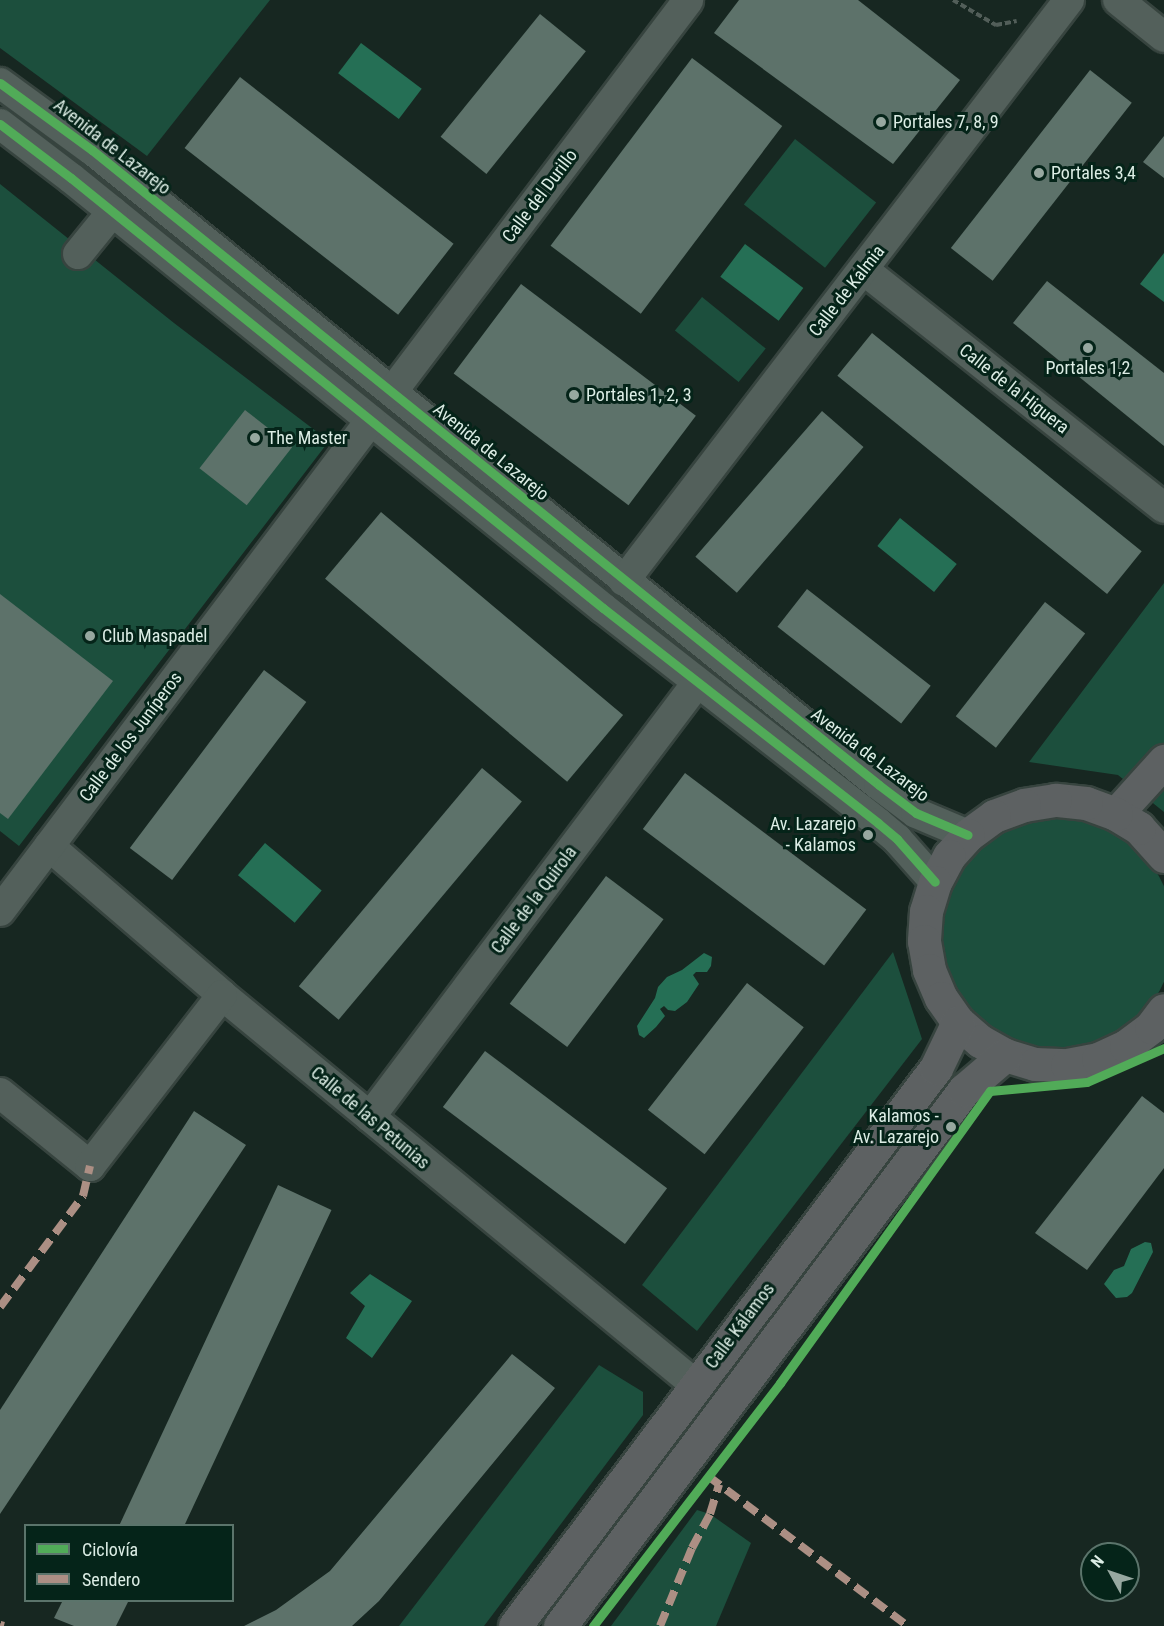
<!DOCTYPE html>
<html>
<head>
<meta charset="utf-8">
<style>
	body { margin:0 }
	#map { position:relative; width:1164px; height:1626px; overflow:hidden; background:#172721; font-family:"Roboto Condensed",sans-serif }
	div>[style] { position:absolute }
	.green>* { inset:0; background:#1c4f3d; transform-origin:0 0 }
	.round { border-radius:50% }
	.water>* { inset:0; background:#256f55; transform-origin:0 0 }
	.building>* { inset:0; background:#5d726a; transform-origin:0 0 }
	.path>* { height:4px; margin-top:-2px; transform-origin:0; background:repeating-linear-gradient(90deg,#525e59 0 6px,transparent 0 9px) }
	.roads { filter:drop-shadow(2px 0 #37443f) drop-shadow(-2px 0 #37443f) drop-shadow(0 2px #37443f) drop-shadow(0 -2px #37443f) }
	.minor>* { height:30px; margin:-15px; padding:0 15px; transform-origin:15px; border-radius:15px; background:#53605b }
	.major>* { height:33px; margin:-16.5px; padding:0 16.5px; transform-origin:16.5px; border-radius:16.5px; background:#5d6162 }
	.quiet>* { height:8px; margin-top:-4px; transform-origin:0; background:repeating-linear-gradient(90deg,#ac8f84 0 15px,transparent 0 23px) }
	.cycleway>* { height:9px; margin:-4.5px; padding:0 4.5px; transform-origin:4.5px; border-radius:4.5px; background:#51ab58 }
	.dots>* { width:16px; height:16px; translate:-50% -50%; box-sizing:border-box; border:3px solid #052419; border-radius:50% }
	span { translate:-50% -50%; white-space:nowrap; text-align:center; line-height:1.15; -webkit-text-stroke:6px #052419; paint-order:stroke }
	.poi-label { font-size:18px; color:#dcede5 }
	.left { translate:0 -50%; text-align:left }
	.right { translate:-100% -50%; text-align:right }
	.street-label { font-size:18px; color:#dcede5 }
	.legend { position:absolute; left:24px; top:1524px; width:210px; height:78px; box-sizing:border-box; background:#052419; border:2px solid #5b746b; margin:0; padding:8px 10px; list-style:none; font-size:18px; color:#dcede5 }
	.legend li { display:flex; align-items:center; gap:12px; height:30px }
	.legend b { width:30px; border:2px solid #5b746b }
	.north { position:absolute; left:1080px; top:1542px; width:60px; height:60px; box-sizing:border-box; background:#052419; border:2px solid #5b746b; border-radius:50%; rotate:310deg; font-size:16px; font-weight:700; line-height:24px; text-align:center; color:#dcede5 }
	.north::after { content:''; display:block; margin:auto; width:21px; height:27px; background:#97a8a0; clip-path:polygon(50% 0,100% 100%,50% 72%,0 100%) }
</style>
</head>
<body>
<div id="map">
	<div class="green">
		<div style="clip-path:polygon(0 0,270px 0,147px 156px,0 48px)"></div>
		<div style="left:795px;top:139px;width:103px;height:83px;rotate:38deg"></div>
		<div style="clip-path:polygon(0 184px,174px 323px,329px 441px,19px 846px,0 831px)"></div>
		<div style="left:702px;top:297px;width:82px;height:43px;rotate:39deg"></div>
		<div style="clip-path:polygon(1164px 583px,1164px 812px,1118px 775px,1029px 762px)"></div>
		<div class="round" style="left:936px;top:815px;width:238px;height:238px"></div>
		<div style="clip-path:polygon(893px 952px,922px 1039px,697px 1331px,642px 1285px)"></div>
		<div style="clip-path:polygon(599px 1365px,643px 1392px,643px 1415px,484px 1626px,399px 1626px)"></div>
		<div style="clip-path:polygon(697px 1510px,710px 1514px,751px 1543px,716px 1626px,611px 1626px)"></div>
	</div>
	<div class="water">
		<div style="left:361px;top:43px;width:76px;height:38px;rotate:37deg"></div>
		<div style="left:745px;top:244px;width:73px;height:41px;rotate:37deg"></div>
		<div style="clip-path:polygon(1164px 253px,1164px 302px,1140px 284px)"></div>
		<div style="left:900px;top:518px;width:73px;height:36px;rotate:39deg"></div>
		<div style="left:265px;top:843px;width:74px;height:42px;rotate:40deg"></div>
		<div style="clip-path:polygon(704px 953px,712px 957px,711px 966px,707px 972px,696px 972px,693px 975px,699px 984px,687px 1002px,675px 1011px,668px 1010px,664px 1006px,660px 1009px,665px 1016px,656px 1027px,644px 1038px,639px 1035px,637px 1026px,655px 998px,658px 987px,667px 977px,682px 970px)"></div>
		<div style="clip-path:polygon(1145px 1242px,1151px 1243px,1153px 1252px,1132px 1293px,1127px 1297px,1116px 1298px,1104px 1284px,1114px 1270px,1124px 1266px,1131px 1249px)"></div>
		<div style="clip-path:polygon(370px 1274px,412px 1301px,372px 1358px,346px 1338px,365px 1306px,350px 1293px)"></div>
	</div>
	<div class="building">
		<div style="clip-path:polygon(739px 0,858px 0,960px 80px,893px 164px,714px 33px)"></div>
		<div style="left:540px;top:14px;width:59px;height:158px;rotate:39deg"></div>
		<div style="left:692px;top:58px;width:113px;height:235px;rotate:37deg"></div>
		<div style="left:1090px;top:70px;width:53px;height:226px;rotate:38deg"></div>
		<div style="left:240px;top:77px;width:271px;height:90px;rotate:38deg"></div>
		<div style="clip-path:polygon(1164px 136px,1164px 178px,1143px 162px)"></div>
		<div style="clip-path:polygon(1047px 281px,1164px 373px,1164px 446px,1013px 323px)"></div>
		<div style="left:521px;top:284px;width:219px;height:112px;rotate:37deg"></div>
		<div style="left:872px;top:333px;width:347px;height:55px;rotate:39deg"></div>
		<div style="left:245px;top:410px;width:60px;height:74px;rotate:38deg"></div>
		<div style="left:822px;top:411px;width:55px;height:193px;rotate:41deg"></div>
		<div style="left:381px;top:512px;width:316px;height:87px;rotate:40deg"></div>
		<div style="left:807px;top:589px;width:157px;height:48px;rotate:38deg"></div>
		<div style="clip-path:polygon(0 594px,113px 681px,8px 819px,0 813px)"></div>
		<div style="left:1045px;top:602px;width:51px;height:145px;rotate:38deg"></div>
		<div style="left:264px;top:670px;width:53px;height:223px;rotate:37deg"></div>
		<div style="left:482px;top:768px;width:52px;height:285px;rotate:40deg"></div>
		<div style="left:685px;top:773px;width:227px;height:70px;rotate:37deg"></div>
		<div style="left:606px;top:876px;width:72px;height:160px;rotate:37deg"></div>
		<div style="left:747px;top:983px;width:72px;height:161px;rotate:38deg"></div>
		<div style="left:485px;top:1051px;width:228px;height:70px;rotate:37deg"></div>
		<div style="clip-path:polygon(1142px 1096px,1164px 1113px,1164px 1168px,1087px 1270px,1035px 1233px)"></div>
		<div style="clip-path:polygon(194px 1111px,246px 1145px,0 1514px,0 1410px)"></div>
		<div style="left:278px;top:1185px;width:59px;height:384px;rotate:25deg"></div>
		<div style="clip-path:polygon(512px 1354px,555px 1388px,379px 1601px,352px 1626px,244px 1626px,276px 1610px,330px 1571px)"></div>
		<div style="clip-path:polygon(63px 1600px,129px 1600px,116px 1626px,74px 1626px,54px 1618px)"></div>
	</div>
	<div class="path">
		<div style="left:953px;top:0;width:50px;rotate:30.2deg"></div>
		<div style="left:996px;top:25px;width:21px;rotate:-11deg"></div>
	</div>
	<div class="roads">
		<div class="minor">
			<div style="left:1118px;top:0;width:59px;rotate:38.8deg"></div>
			<div style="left:0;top:83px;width:114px;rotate:36.1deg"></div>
			<div style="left:92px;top:150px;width:1011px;rotate:38.9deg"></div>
			<div style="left:879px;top:785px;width:46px;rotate:37.1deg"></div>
			<div style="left:916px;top:813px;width:56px;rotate:22.9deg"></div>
			<div style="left:0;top:124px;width:89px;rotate:37.3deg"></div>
			<div style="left:71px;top:178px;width:684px;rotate:38.95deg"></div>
			<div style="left:603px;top:608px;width:349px;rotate:38deg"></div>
			<div style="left:878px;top:823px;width:25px;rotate:40deg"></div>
			<div style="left:897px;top:839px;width:57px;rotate:48.5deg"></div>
			<div style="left:78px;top:254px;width:55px;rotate:-50.9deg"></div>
			<div style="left:864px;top:270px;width:383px;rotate:38.4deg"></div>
			<div style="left:392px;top:392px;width:491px;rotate:-52.9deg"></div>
			<div style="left:624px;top:581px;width:732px;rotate:-52.55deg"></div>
			<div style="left:49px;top:846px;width:228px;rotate:40.7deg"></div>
			<div style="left:222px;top:995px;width:614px;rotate:39.45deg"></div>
			<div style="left:0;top:911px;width:615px;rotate:-52.93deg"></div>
			<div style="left:0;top:1093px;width:116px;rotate:39deg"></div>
			<div style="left:90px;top:1166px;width:216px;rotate:-52.3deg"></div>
			<div style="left:370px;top:1117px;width:543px;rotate:-53deg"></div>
		</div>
		<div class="major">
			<div style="left:1116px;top:814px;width:72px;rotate:-47.8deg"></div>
			<div style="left:1164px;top:856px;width:38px;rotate:-132deg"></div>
			<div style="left:1139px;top:828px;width:27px;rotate:-149deg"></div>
			<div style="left:1116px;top:814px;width:32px;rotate:-160deg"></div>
			<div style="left:1086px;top:803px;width:31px;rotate:-174deg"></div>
			<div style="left:1055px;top:800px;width:31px;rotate:171deg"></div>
			<div style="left:1024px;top:805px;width:32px;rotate:160deg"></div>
			<div style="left:994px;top:816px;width:32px;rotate:144deg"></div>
			<div style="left:968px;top:835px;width:28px;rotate:132deg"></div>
			<div style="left:949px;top:856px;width:30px;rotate:118deg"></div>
			<div style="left:935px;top:882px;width:30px;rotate:107deg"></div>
			<div style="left:926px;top:911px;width:30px;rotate:94deg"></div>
			<div style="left:924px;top:941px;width:29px;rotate:80deg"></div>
			<div style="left:929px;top:970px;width:30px;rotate:67deg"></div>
			<div style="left:941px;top:998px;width:29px;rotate:55deg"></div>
			<div style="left:958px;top:1022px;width:29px;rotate:41deg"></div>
			<div style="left:980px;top:1041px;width:29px;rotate:29deg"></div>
			<div style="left:1005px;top:1055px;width:31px;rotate:17deg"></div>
			<div style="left:1035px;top:1064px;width:32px;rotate:2deg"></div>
			<div style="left:1067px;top:1065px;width:32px;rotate:-11deg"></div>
			<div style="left:1098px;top:1059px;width:31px;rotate:-25deg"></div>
			<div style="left:1126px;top:1046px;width:31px;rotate:-37deg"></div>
			<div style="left:1151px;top:1027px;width:21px;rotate:-53deg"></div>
			<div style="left:515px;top:1626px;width:699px;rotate:-52.97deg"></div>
			<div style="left:936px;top:1068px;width:51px;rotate:-64.4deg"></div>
			<div style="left:560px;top:1626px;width:671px;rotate:-52.99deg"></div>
			<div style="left:964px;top:1090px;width:54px;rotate:-40.5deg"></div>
		</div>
	</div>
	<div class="quiet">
		<div style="left:0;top:1307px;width:139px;rotate:-53.2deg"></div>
		<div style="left:83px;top:1196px;width:31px;rotate:-77deg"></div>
		<div style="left:708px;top:1476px;width:250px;rotate:36.9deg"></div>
		<div style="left:0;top:1625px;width:4px;rotate:14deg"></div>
		<div style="left:660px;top:1626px;width:84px;rotate:-67.7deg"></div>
		<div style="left:692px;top:1548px;width:38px;rotate:-62deg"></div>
		<div style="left:710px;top:1514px;width:31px;rotate:-73deg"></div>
	</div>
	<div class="cycleway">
		<div style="left:0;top:83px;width:114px;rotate:36.1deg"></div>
		<div style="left:92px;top:150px;width:1011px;rotate:38.9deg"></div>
		<div style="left:879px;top:785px;width:46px;rotate:37.1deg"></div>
		<div style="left:916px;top:813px;width:56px;rotate:22.9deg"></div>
		<div style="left:0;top:124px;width:89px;rotate:37.3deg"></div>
		<div style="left:71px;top:178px;width:684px;rotate:38.95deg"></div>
		<div style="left:603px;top:608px;width:349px;rotate:38deg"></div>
		<div style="left:878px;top:823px;width:25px;rotate:40deg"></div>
		<div style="left:897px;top:839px;width:57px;rotate:48.5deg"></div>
		<div style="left:593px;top:1626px;width:307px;rotate:-52.4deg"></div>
		<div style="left:780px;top:1383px;width:360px;rotate:-54.3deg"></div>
		<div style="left:990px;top:1091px;width:97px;rotate:-5.3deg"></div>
		<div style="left:1087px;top:1082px;width:84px;rotate:-23.8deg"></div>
	</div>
	<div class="dots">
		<div style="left:881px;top:122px;background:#97a8a0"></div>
		<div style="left:1039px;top:173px;background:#97a8a0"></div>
		<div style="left:1088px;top:348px;background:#97a8a0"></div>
		<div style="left:574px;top:395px;background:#97a8a0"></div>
		<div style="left:255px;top:438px;background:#97a8a0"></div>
		<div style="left:90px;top:636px;background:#97a8a0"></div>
		<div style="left:868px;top:835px;background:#97a8a0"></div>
		<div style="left:951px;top:1127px;background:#97a8a0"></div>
	</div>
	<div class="poi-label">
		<span class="left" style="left:893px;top:122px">Portales 7, 8, 9</span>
		<span class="left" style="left:1051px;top:173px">Portales 3,4</span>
		<span style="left:1088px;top:368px">Portales 1,2</span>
		<span class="left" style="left:586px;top:395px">Portales 1, 2, 3</span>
		<span class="left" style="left:267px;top:438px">The Master</span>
		<span class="left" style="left:102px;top:636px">Club Maspadel</span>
		<span class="right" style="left:856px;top:835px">Av. Lazarejo<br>- Kalamos</span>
		<span class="right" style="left:939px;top:1127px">Kalamos -<br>Av. Lazarejo</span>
	</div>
	<div class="street-label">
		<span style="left:112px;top:147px;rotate:38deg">Avenida de Lazarejo</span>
		<span style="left:540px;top:196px;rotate:-53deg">Calle del Durillo</span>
		<span style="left:847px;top:291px;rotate:-52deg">Calle de Kalmia</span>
		<span style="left:1014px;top:389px;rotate:38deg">Calle de la Higuera</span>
		<span style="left:491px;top:452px;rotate:39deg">Avenida de Lazarejo</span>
		<span style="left:131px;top:737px;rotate:-53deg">Calle de los Juníperos</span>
		<span style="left:870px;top:755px;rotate:37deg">Avenida de Lazarejo</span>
		<span style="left:534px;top:900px;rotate:-53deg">Calle de la Quirola</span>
		<span style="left:370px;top:1118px;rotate:40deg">Calle de las Petunias</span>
		<span style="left:740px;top:1326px;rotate:-53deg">Calle Kálamos</span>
	</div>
	<ul class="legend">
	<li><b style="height:8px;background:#51ab58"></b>Ciclovía</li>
	<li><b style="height:8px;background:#ac8f84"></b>Sendero</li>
	</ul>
	<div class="north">N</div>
</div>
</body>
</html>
